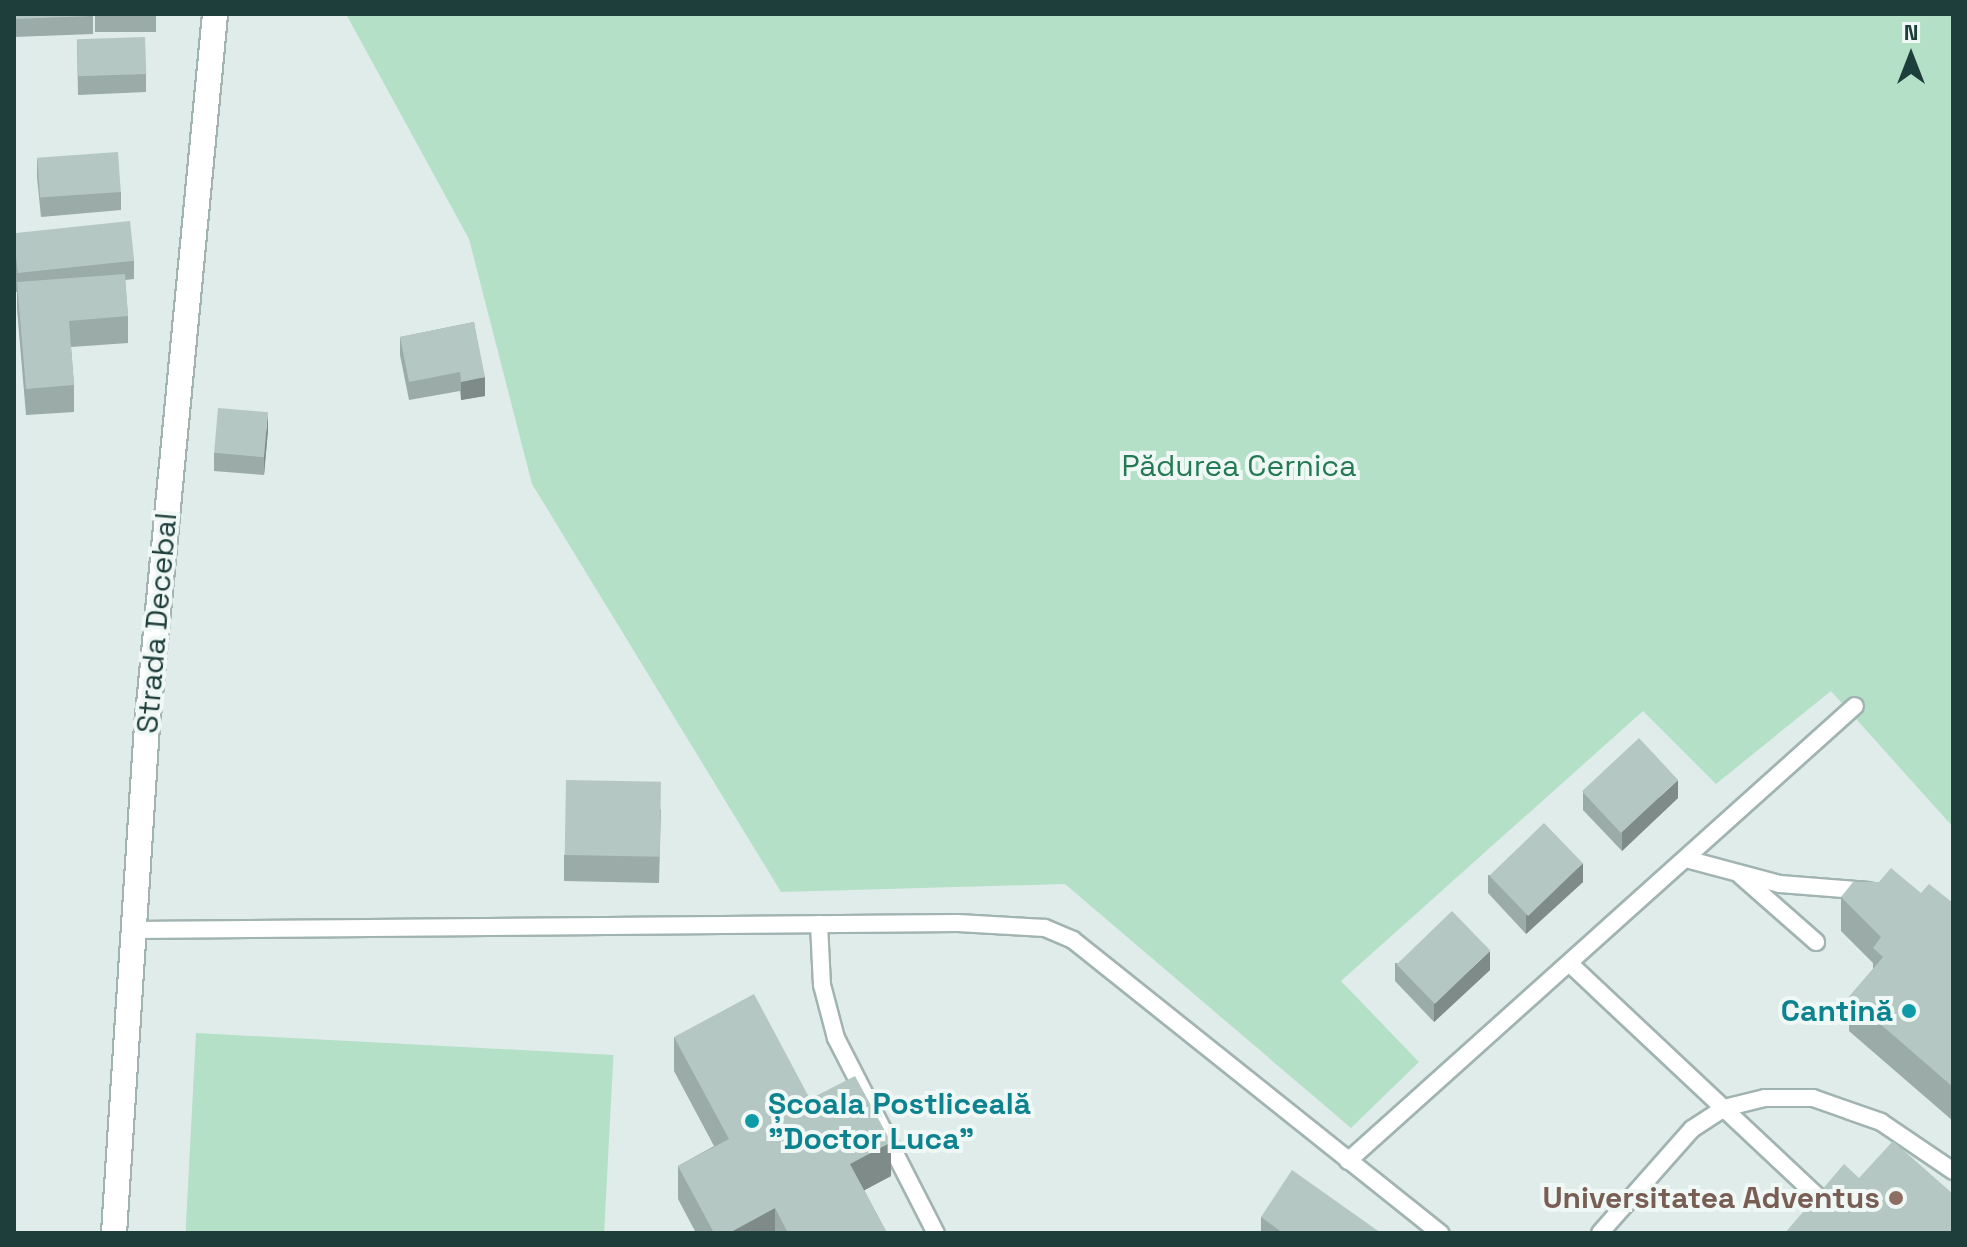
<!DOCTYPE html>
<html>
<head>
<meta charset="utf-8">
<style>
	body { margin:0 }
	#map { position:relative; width:1967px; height:1247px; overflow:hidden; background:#dfece9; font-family:"Space Grotesk",sans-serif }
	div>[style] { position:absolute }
	.green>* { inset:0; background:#b5e0c8; transform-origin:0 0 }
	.roads { filter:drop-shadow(2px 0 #a1b4b1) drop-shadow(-2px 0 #a1b4b1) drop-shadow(0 2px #a1b4b1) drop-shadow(0 -2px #a1b4b1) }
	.service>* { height:16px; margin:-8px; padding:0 8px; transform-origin:8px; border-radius:8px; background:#fff }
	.secondary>* { height:24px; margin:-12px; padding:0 12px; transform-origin:12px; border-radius:12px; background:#fff }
	.wall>* { inset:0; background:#9baba7; transform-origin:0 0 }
	.shaded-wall>* { inset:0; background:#7e8b88 }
	.building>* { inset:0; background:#b4c7c2; transform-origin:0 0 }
	.dots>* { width:22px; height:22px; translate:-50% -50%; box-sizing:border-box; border:4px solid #f0f8f6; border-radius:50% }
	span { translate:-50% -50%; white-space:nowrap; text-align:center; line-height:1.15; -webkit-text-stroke:8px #f0f8f6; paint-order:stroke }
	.park-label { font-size:30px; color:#247a54 }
	.street-label { font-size:30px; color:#1e3e3b }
	.culture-label { font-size:30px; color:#0d838f; font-weight:700 }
	.right { translate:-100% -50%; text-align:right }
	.left { translate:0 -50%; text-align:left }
	.education-label { font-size:30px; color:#785e54; font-weight:700 }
	.frame { position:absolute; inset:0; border:16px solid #1e3e3b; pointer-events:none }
	.north { position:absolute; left:1871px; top:16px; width:80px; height:80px; -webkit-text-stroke:6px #f0f8f6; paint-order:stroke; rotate:0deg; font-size:22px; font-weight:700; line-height:32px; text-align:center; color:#1e3e3b }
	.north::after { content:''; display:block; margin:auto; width:28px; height:36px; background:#1e3e3b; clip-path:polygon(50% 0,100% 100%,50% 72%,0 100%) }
</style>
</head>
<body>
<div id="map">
	<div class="green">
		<div style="clip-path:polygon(346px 14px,1953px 14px,1953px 827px,1831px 691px,1716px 784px,1643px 711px,1341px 981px,1419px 1062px,1351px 1128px,1065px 884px,781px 892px,532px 484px,469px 239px)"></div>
		<div style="left:196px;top:1033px;width:418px;height:200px;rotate:3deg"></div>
	</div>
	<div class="roads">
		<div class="service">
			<div style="left:1686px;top:859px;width:97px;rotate:14.9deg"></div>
			<div style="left:1780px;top:884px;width:89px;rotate:4.5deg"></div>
			<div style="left:1741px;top:876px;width:100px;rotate:41.3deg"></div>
			<div style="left:819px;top:924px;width:61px;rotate:87.2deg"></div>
			<div style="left:822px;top:985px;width:55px;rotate:75.2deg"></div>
			<div style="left:836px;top:1038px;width:219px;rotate:62.9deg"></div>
			<div style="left:133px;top:930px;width:825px;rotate:-0.49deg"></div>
			<div style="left:958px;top:923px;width:87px;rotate:3.3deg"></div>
			<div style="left:1045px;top:928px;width:30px;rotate:23deg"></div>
			<div style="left:1073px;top:940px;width:470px;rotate:38.6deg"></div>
			<div style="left:1569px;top:963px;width:355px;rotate:43.2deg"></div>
			<div style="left:1348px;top:1161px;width:681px;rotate:-41.91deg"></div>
			<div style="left:1600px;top:1233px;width:139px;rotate:-48.5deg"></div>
			<div style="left:1692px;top:1129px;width:38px;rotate:-33deg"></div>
			<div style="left:1724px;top:1108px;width:42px;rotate:-13.7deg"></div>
			<div style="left:1765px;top:1098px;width:48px"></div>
			<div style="left:1813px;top:1098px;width:72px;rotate:19.4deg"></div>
			<div style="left:1881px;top:1122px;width:87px;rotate:34.2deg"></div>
		</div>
		<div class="secondary">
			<div style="left:114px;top:1233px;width:508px;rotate:-86.28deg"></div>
			<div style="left:147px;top:726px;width:715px;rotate:-84.54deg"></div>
		</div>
	</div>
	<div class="wall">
		<div style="clip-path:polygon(14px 14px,93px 16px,93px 34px,14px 37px)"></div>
		<div style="left:95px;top:14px;width:61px;height:18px"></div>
		<div style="clip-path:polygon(77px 40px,146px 74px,146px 92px,78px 95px)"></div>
		<div style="clip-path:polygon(37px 159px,121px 192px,121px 210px,41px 217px,37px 177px)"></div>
		<div style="clip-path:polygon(14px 233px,134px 261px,134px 279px,125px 280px,128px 316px,128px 343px,71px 347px,74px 385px,74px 412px,26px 415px,17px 309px,17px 292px,14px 292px)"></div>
		<div style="clip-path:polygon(474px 322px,485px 396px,461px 400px,460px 391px,409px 400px,400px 355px,400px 337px)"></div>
		<div style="clip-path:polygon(268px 430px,264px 475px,214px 471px,214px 453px)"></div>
		<div style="clip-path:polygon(1583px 792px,1678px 798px,1622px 851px,1583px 810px)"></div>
		<div style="clip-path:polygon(661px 809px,659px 883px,564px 881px,564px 855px)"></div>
		<div style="clip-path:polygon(1488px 875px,1583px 882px,1526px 934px,1488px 893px)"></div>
		<div style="clip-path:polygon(1921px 893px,1953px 903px,1953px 1121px,1849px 1031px,1849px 997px,1873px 969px,1873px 963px,1841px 931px,1841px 897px)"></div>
		<div style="clip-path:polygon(1395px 963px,1490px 970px,1434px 1022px,1395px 981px)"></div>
		<div style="clip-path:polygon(674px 1037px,810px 1099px,891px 1176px,864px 1190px,887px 1233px,696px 1233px,678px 1199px,678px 1166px,714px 1146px,674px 1071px)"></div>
		<div style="clip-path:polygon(1261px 1217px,1381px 1233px,1261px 1233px)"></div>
	</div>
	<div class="shaded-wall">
		<div style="clip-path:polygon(485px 377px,485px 396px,461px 400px,461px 382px)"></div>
		<div style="clip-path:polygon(268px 412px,268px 430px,264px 475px,264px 457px)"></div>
		<div style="clip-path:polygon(1678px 780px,1678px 798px,1622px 851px,1622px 832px)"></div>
		<div style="clip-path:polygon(1583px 863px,1583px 882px,1526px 934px,1526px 916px)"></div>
		<div style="clip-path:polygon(1490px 951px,1490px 970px,1434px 1022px,1434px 1004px)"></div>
		<div style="clip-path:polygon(891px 1142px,891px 1176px,850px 1198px,850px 1164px)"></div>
		<div style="clip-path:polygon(775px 1208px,775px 1233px,729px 1233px)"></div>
	</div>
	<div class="building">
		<div style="clip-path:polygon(14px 14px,93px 14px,93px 16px,14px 19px)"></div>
		<div style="left:145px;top:37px;width:37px;height:68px;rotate:88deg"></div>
		<div style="left:118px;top:152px;width:40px;height:81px;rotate:86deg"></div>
		<div style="left:130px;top:221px;width:40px;height:117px;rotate:84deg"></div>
		<div style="clip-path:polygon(125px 274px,128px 316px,69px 321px,74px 385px,26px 389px,17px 282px)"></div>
		<div style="clip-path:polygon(474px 322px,485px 377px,461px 382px,460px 372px,409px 382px,400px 337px)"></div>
		<div style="left:218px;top:408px;width:50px;height:45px;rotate:5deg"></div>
		<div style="left:1639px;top:738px;width:57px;height:78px;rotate:47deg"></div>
		<div style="left:566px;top:780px;width:95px;height:75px;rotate:1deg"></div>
		<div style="left:1544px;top:823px;width:56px;height:76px;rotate:46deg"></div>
		<div style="clip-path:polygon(1891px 868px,1921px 893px,1929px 884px,1953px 903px,1953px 1087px,1849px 997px,1883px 957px,1873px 948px,1881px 937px,1841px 897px,1853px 882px,1879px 882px)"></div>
		<div style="left:1452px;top:911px;width:55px;height:77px;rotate:46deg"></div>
		<div style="clip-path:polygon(754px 994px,810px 1099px,855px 1076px,891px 1142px,850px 1164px,887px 1233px,788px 1233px,775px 1208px,729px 1233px,714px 1233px,678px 1166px,729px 1139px,674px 1037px)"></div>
		<div style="clip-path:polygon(1893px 1141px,1953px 1194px,1953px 1233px,1785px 1233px,1844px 1164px,1859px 1178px)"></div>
		<div style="clip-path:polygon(1292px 1170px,1381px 1233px,1283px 1233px,1261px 1217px)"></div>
	</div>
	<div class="dots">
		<div style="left:1909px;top:1011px;background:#0f9aa8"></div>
		<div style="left:752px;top:1121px;background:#0f9aa8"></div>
		<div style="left:1896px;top:1198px;background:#8d6e63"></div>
	</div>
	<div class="park-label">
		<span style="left:1239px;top:466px">Pădurea Cernica</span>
	</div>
	<div class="street-label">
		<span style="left:157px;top:623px;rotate:-85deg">Strada Decebal</span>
	</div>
	<div class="culture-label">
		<span class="right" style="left:1893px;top:1011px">Cantină</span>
		<span class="left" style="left:768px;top:1121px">Școala Postliceală<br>"Doctor Luca"</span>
	</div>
	<div class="education-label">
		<span class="right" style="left:1880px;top:1198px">Universitatea Adventus</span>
	</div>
	<div class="frame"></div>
	<div class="north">N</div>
</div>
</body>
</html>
